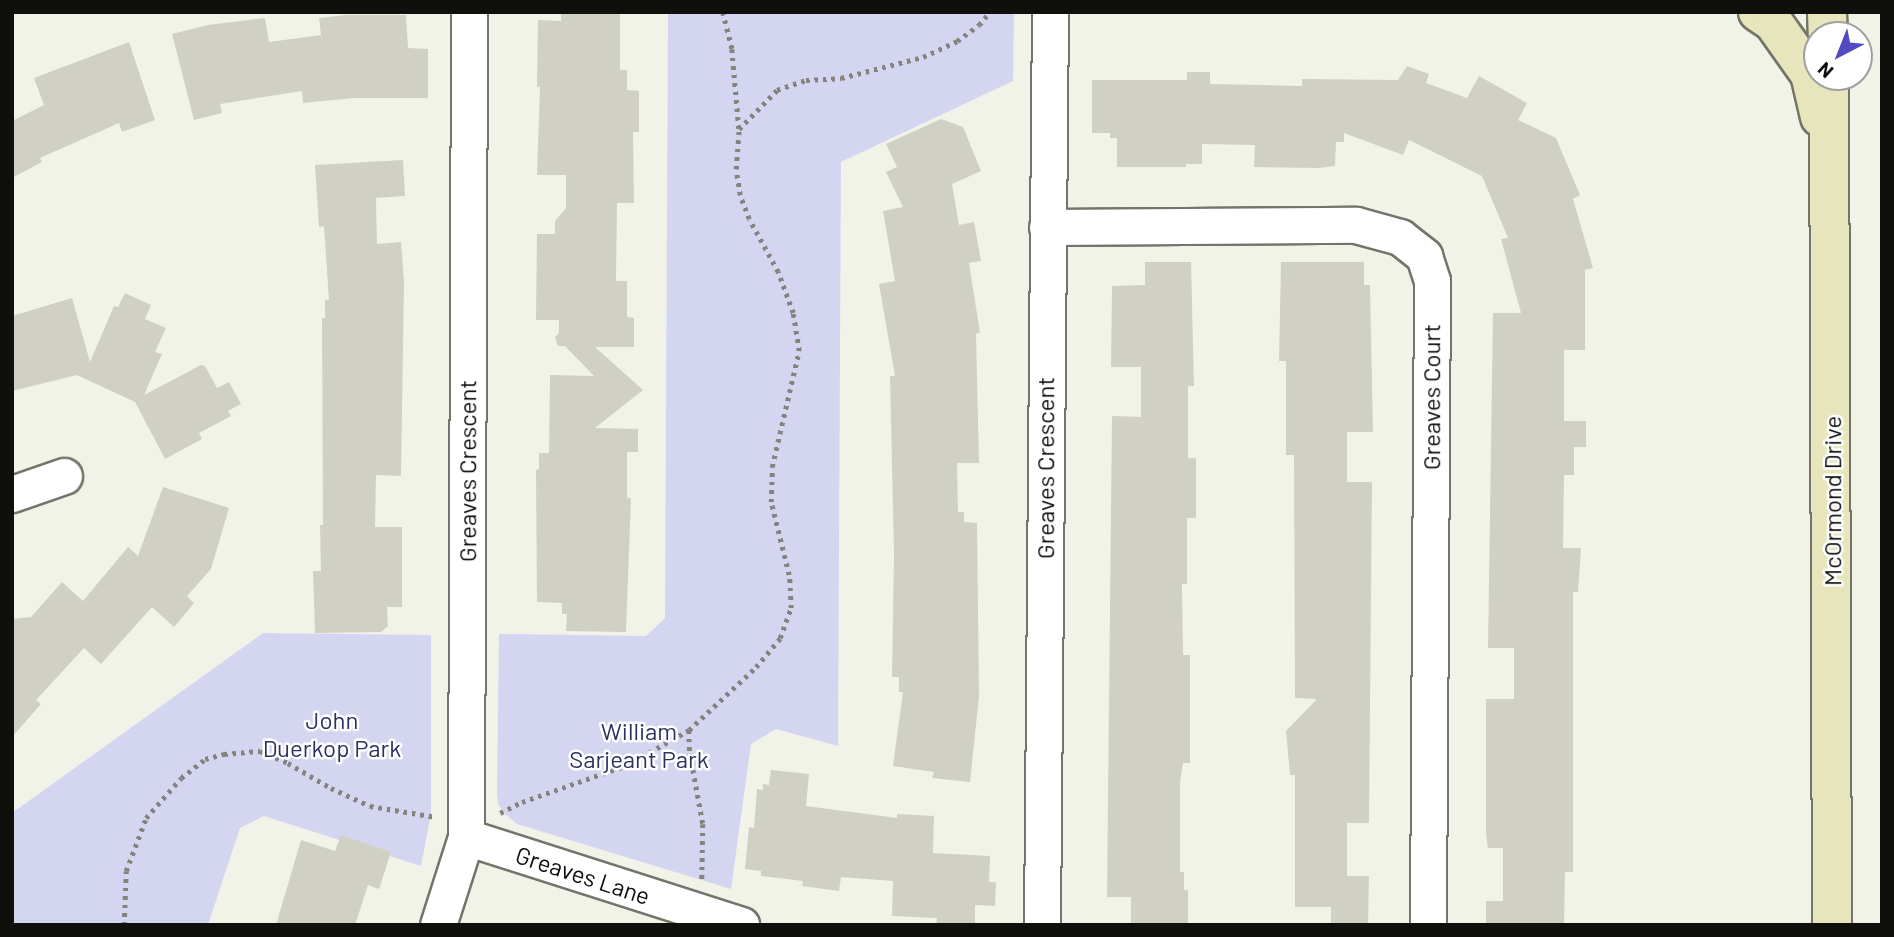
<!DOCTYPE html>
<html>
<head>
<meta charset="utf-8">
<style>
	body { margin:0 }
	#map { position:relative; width:1894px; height:937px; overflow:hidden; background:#f2f3e8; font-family:Barlow,sans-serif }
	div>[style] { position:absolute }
	.green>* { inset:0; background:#d4d6f1 }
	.building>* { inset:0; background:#d0d0c5 }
	.path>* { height:4.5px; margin-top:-2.25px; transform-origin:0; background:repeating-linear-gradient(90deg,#84847d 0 3.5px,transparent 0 8.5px) }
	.roads { filter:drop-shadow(2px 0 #74746a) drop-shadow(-2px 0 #74746a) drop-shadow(0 2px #74746a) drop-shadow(0 -2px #74746a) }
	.street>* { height:35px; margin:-17.5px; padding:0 17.5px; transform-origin:17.5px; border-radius:17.5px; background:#fff }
	.secondary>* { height:38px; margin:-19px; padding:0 19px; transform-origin:19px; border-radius:19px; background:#e6e5bc }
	span { translate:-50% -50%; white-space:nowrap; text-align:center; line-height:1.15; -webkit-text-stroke:5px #fff; paint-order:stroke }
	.street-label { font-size:24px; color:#0f0f0c }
	.park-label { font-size:24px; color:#302f61 }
	.frame { position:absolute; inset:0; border:14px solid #0f0f0c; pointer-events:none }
	.north { position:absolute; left:1803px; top:21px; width:70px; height:70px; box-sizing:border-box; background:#fff; border:2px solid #9f9f9e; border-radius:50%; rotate:222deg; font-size:19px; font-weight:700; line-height:28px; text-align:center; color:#0f0f0c }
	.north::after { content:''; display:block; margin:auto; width:24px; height:32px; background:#5349c0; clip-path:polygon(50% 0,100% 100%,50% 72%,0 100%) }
</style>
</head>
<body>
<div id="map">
	<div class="green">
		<div style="clip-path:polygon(668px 12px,1014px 12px,1013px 81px,841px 162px,838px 746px,776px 729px,751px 744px,731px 889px,517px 824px,504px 813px,498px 804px,497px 793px,499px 634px,646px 636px,665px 618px)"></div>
		<div style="clip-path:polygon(263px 633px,431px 635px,431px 814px,421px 866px,264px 816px,240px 828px,208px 925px,12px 925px,12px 813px)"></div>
	</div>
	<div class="building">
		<div style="clip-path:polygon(620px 12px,620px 70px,627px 70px,627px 90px,639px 91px,639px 132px,633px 132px,634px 203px,617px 203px,616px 281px,627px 281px,627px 317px,634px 318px,634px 347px,595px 347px,643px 390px,595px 428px,638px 429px,638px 452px,627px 452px,627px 498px,631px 498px,626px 632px,566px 631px,567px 614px,562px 614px,562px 603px,537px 602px,536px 470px,539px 469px,539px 453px,549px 453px,550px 375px,594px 376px,565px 346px,558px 346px,555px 337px,559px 333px,559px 320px,536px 320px,537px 234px,555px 234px,555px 221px,566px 208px,566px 175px,537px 175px,540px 87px,537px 87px,538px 20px,561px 21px,561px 13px)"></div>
		<div style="clip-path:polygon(346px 15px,406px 15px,408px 48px,428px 49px,428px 98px,354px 98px,303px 103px,302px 91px,220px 104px,222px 113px,194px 120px,172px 34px,208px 25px,265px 18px,269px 42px,321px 35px,319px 18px)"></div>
		<div style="clip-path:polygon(129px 42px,155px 120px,122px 132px,119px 123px,40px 158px,42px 162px,12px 178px,12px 121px,44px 105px,34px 78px)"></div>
		<div style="clip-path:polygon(1407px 66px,1429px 74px,1426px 83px,1467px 98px,1479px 76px,1527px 103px,1518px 120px,1556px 138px,1580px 195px,1573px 199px,1593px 268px,1585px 270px,1585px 350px,1564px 350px,1564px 421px,1586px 421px,1586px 447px,1574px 447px,1574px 475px,1564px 475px,1563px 548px,1581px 548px,1578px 592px,1573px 592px,1573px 872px,1565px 872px,1564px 925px,1486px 925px,1486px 901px,1503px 901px,1503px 848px,1488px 848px,1486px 833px,1486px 699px,1514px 699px,1514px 648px,1488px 648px,1493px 313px,1521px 313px,1501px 239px,1508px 238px,1482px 176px,1409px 140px,1403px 155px,1344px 133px,1344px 142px,1336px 142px,1335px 166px,1319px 168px,1254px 167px,1255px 145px,1202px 144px,1202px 164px,1186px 164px,1186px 167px,1117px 167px,1117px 138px,1110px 138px,1110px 133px,1092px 133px,1092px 80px,1187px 80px,1187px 72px,1210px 72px,1210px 84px,1302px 86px,1302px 79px,1398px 80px)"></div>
		<div style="clip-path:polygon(941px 119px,963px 127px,981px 171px,952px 184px,959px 225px,974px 222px,981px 261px,969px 263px,980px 333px,976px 334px,979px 463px,957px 463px,958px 512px,964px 512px,964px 522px,977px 523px,979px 696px,970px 782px,932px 778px,934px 772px,893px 766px,903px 692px,899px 692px,899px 677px,892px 677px,894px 554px,890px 376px,895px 376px,879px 284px,895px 281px,883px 211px,903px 207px,886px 172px,897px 167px,886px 144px)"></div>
		<div style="clip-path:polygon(403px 160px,405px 196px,376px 198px,377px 244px,401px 242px,404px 281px,401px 476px,376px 475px,375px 527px,402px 527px,402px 607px,387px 607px,388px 626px,381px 632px,315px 633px,313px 571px,321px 571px,320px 525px,323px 525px,322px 318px,325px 318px,325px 300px,329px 300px,324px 226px,319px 227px,315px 165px)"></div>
		<div style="clip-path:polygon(1145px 262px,1191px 262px,1194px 386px,1188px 386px,1188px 458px,1196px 458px,1196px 518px,1187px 518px,1187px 584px,1182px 584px,1183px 655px,1190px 655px,1190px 763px,1183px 763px,1180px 782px,1180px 872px,1184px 872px,1184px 890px,1188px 890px,1188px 925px,1131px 925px,1131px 897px,1107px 897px,1112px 416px,1141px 417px,1141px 367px,1111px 367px,1112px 286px,1145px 285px)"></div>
		<div style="clip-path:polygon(1281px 262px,1364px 262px,1364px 285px,1370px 285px,1373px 432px,1347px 432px,1347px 482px,1372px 482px,1369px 823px,1347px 823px,1347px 876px,1369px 876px,1368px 925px,1331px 925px,1331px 907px,1295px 907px,1295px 775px,1290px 775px,1286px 731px,1317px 699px,1295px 698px,1294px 455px,1286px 455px,1286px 361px,1279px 361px)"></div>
		<div style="clip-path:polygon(125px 293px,151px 305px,145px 319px,166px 328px,155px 352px,162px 354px,144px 395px,201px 365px,205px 366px,217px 388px,229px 382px,241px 404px,228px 411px,231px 416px,199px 433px,202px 439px,165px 459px,135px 402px,77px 375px,12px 391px,12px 316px,72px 298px,90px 362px,114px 306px,118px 307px)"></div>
		<div style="clip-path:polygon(163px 487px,229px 508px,211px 569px,187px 596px,194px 603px,174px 627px,152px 607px,101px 664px,84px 648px,36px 700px,41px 704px,12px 737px,12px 619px,31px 617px,62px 582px,83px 601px,128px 547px,138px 556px)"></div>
		<div style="clip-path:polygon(771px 770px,809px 774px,806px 806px,897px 818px,897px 814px,934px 816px,933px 853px,990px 856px,989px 882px,996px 882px,995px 906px,975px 905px,975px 925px,936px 925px,937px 918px,892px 916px,893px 881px,841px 877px,839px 891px,802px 886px,803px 881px,761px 876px,761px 871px,745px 869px,749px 827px,754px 828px,757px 789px,763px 790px,763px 784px,769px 785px)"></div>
		<div style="clip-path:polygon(341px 835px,391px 852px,379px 889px,368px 885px,355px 925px,276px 925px,301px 840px,335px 851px)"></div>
	</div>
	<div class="path">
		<div style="left:723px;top:12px;width:38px;rotate:76deg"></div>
		<div style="left:732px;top:49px;width:80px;rotate:85deg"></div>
		<div style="left:689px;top:730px;width:23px;rotate:88deg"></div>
		<div style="left:690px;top:753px;width:72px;rotate:79.6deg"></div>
		<div style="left:703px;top:824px;width:55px;rotate:91deg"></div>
		<div style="left:500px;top:813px;width:25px;rotate:-27deg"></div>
		<div style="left:522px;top:802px;width:111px;rotate:-19.4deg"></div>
		<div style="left:627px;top:765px;width:71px;rotate:-29.4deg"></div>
		<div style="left:689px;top:730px;width:92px;rotate:-43.2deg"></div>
		<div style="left:756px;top:667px;width:38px;rotate:-50deg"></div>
		<div style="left:780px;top:638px;width:32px;rotate:-70deg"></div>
		<div style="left:791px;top:608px;width:33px;rotate:-93deg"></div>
		<div style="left:789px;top:575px;width:75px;rotate:-103.9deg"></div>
		<div style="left:771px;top:502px;width:35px;rotate:-88deg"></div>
		<div style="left:772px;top:467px;width:119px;rotate:-76.9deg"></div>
		<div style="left:799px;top:351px;width:38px;rotate:-99deg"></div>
		<div style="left:793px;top:313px;width:44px;rotate:-110.1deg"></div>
		<div style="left:778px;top:272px;width:60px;rotate:-118.7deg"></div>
		<div style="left:749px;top:219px;width:26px;rotate:-111deg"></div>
		<div style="left:740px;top:195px;width:26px;rotate:-99deg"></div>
		<div style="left:736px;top:169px;width:40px;rotate:-85.7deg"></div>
		<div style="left:739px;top:129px;width:54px;rotate:-45.7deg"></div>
		<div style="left:777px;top:90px;width:31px;rotate:-19deg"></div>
		<div style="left:806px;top:80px;width:35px;rotate:-3deg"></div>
		<div style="left:841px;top:78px;width:85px;rotate:-14.4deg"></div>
		<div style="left:923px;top:57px;width:38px;rotate:-25deg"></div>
		<div style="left:957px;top:41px;width:27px;rotate:-36deg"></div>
		<div style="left:979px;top:25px;width:17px;rotate:-50deg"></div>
		<div style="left:124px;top:925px;width:54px;rotate:-87.9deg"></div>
		<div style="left:126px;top:871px;width:57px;rotate:-69.3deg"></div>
		<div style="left:146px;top:818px;width:53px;rotate:-48.8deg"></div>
		<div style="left:181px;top:778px;width:31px;rotate:-38deg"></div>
		<div style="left:205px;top:759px;width:20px;rotate:-15deg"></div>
		<div style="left:224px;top:754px;width:36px;rotate:-5deg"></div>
		<div style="left:260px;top:751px;width:30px;rotate:23deg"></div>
		<div style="left:288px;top:763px;width:50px;rotate:30.2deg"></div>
		<div style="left:331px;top:788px;width:43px;rotate:24.8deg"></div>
		<div style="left:370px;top:806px;width:67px;rotate:9.5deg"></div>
	</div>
	<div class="roads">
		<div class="street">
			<div style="left:1047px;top:227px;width:309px;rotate:-0.4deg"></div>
			<div style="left:1356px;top:225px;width:46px;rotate:15.3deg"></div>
			<div style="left:1400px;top:237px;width:31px;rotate:38deg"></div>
			<div style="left:1424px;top:256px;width:26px;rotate:72deg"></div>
			<div style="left:1432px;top:281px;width:644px;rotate:90.36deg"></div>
			<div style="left:12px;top:494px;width:55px;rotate:-19.1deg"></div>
			<div style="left:466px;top:837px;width:289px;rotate:17.7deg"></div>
			<div style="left:438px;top:925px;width:92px;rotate:-72.3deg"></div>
			<div style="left:466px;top:837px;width:825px;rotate:-89.79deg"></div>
			<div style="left:1042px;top:925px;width:913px;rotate:-89.5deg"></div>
		</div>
		<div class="secondary">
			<div style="left:1758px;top:12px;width:18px;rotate:34deg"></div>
			<div style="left:1773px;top:22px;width:64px;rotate:54.6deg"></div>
			<div style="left:1810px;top:74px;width:44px;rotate:76.9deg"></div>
			<div style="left:1827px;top:12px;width:23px;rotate:88deg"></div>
			<div style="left:1829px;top:77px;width:848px;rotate:89.8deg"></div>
		</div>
	</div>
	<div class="street-label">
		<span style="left:1431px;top:397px;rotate:-90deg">Greaves Court</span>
		<span style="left:1045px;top:468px;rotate:-90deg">Greaves Crescent</span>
		<span style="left:467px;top:471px;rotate:-90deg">Greaves Crescent</span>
		<span style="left:1832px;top:501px;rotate:-90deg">McOrmond Drive</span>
		<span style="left:583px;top:875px;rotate:18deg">Greaves Lane</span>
	</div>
	<div class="park-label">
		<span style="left:332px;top:734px">John<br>Duerkop Park</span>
		<span style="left:639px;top:745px">William<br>Sarjeant Park</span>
	</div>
	<div class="frame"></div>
	<div class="north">N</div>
</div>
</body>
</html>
